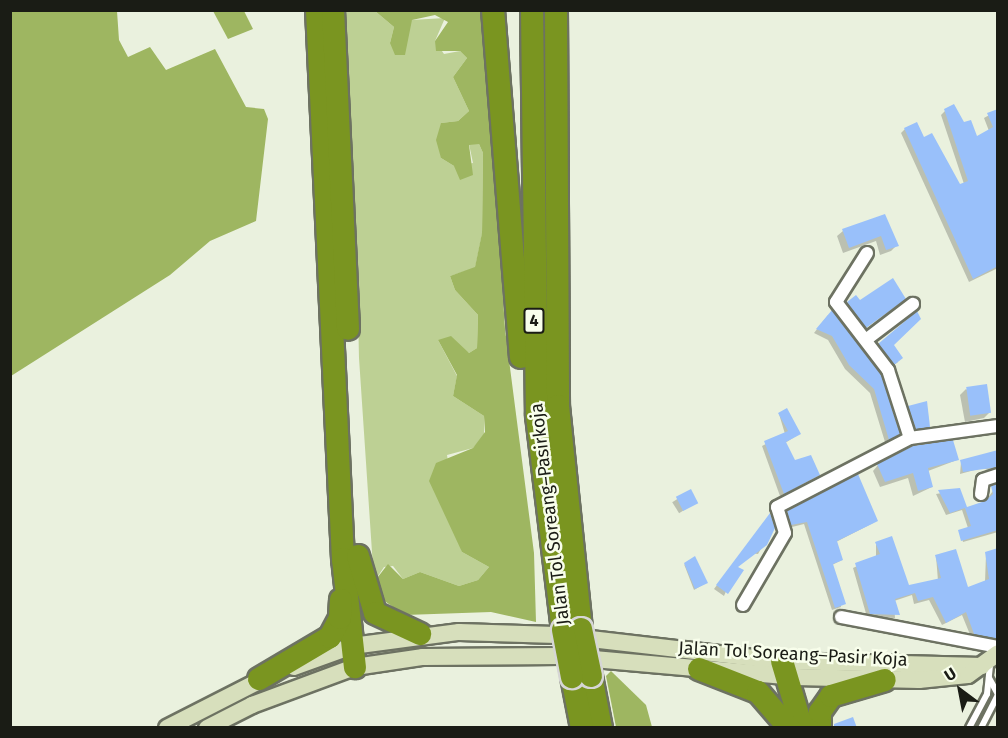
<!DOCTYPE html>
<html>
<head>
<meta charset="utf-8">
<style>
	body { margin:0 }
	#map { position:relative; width:1008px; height:738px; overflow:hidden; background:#eaf1de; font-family:"Fira Sans",sans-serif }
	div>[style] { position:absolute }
	.green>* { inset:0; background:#bdd094 }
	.forest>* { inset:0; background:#9eb661 }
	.shadow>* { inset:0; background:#0003; transform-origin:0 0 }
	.building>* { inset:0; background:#99c0fa; transform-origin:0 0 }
	.roads { filter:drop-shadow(2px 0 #6d7262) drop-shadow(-2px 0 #6d7262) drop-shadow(0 2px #6d7262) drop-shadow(0 -2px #6d7262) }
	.lane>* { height:6px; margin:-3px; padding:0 3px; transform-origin:3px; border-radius:3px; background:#fff }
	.street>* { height:12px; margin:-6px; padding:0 6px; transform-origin:6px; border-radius:6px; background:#fff }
	.secondary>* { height:16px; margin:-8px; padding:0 8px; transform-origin:8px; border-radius:8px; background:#d7dfbc }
	.highway>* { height:22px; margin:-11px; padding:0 11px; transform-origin:11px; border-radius:11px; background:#7a9520 }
	.bridges { filter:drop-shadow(2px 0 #d6d6d5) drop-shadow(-2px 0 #d6d6d5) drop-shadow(0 2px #d6d6d5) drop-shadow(0 -2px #d6d6d5) }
	.highway-bridge>* { height:22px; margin:-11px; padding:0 11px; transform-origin:11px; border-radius:11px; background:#7a9520 }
	span { translate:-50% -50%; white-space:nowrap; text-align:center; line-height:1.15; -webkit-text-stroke:5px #f8feeb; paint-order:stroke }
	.shield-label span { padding:2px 4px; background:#f8feeb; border:2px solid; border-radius:4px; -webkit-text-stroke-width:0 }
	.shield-label { font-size:16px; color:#1a1c15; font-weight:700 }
	.street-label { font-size:18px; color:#1a1c15 }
	.frame { position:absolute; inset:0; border:12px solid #1a1c15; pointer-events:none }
	.north { position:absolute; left:930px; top:660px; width:60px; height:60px; -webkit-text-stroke:4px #f8feeb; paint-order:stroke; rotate:328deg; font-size:16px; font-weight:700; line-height:24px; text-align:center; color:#1a1c15 }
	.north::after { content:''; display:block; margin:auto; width:21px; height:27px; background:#1a1c15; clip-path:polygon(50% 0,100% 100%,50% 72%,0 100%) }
</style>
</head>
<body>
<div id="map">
	<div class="green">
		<div style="clip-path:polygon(338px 10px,375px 11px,394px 27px,390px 43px,412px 20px,445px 18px,435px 41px,444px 54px,460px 51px,467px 58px,453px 77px,469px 111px,458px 121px,441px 123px,441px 158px,454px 166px,473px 163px,469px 144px,479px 144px,483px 153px,482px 234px,475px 268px,450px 276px,455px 290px,478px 315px,477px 348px,469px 353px,438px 340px,457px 376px,453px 396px,484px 416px,484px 437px,473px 448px,447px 455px,462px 552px,489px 567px,478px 580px,459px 586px,420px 572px,403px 579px,393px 566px,384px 567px,374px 582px,359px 358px,356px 218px)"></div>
	</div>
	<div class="forest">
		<div style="clip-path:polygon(11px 10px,117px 11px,119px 40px,128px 57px,150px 47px,166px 70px,215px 49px,246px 107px,264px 109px,268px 119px,256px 221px,210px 241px,170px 275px,11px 376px)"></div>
		<div style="clip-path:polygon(213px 11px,244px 11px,253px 29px,228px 39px)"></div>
		<div style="clip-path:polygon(375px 11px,485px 11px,505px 329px,534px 553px,536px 622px,491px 612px,405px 615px,383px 600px,374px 582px,388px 564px,403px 579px,420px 572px,459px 586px,478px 580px,489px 567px,462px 552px,429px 481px,436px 463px,473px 448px,485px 432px,484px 416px,453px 396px,457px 375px,438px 340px,451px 336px,469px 353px,477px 348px,478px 315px,455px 290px,450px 276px,475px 267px,482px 233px,483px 153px,479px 144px,469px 145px,473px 175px,460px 180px,454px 166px,441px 158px,436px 140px,441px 123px,458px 121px,469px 111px,453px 77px,467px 58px,460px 51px,436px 51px,435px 41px,448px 22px,435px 15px,412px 20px,405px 55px,395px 55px,390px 43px,394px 27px)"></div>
		<div style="clip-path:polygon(611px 671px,646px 705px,652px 727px,616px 727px,606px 676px)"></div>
	</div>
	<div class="shadow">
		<div style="clip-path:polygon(998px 110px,998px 268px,969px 282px,901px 133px,905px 129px,923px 139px,959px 186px,964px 184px,941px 115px,945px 111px,976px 138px,989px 131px,984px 118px)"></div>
		<div style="clip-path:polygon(884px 215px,897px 245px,891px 251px,880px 255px,876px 241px,843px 253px,837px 236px,843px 231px)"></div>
		<div style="clip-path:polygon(855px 297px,860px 302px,900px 303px,861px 330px,844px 307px)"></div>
		<div style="clip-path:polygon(828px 315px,879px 375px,898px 433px,885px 442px,870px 393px,845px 369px,828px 340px,814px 333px)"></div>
		<div style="clip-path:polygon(879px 345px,892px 345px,898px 362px,890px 368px,876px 349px)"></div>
		<div style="clip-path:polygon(966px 389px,990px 412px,984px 418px,965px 422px,960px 395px)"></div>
		<div style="clip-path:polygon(909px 407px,929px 426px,925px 430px,912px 432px,905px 411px)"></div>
		<div style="clip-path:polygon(779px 414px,799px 434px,785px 443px,794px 462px,818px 475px,780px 496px,762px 446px,785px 434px)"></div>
		<div style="clip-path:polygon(998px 452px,998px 473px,982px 468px,960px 474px,961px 462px)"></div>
		<div style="clip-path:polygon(957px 460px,928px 471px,932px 487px,913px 496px,908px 478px,880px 487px,873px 471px,878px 465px)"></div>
		<div style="clip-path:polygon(998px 484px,998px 532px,963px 542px,960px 531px,968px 528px,962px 510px,946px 515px,936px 494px,959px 490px,966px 509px,984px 503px)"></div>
		<div style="left:690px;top:491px;width:13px;height:21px;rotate:58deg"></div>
		<div style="clip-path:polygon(788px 512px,873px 523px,836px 542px,842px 560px,832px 565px,841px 607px,832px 610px,804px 524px,788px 528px)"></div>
		<div style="clip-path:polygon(767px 518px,773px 528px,758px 554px,749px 553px,736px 568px,724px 596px,714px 589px)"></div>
		<div style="clip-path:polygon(876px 544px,908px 587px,938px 581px,936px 556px,967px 589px,985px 582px,986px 554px,998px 634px,988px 640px,971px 637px,962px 615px,942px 625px,929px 600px,914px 604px,912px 595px,894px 601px,895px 618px,867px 617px,853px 568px,876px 557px)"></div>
		<div style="clip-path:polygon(684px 564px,704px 584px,694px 590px)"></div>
	</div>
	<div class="building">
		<div style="clip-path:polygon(954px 104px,964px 122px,971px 120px,977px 136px,993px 127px,987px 113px,998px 109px,998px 266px,973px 279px,904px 128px,917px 122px,924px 137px,932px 133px,960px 184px,968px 181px,944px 109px)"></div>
		<div style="clip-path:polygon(885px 214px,899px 246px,886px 250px,881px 236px,849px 248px,842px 229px)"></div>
		<div style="clip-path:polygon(893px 278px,906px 299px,866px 328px,847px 302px,856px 295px,860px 300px)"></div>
		<div style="clip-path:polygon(832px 310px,881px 374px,900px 434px,889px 440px,874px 389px,849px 365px,832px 336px,816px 329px)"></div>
		<div style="clip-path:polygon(917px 311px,921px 319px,894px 345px,903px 358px,894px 365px,878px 344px)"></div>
		<div style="left:987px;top:384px;width:29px;height:21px;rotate:82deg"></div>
		<div style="clip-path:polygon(927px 401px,930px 427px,916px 429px,908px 406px)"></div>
		<div style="clip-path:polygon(787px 408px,801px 434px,786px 442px,795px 460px,811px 455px,820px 475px,784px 494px,764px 441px,788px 431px,778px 413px)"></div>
		<div style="clip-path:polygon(953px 440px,959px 460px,928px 468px,933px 487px,918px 491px,913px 473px,885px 482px,877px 464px,913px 446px)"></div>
		<div style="clip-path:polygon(998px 450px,998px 467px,963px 472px,960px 460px)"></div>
		<div style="clip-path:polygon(858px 474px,878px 521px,837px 541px,843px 560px,833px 564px,846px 604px,835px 608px,807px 522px,791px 525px,787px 511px)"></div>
		<div style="clip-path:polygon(998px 484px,998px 530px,961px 541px,958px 530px,971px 526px,965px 508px,950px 513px,938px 490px,960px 488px,967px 507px,985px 501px,993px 494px,991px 486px)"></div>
		<div style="left:691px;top:489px;width:16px;height:17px;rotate:63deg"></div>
		<div style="clip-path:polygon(770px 513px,775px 528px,767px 545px,738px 567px,744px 570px,728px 594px,716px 585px)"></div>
		<div style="clip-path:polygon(892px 536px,909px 585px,941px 578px,935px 555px,956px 549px,968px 587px,989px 579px,985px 552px,998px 548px,998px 639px,974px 634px,966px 612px,946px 623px,933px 597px,918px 601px,915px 593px,895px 599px,900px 615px,870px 614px,855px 563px,880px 554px,875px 542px)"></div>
		<div style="clip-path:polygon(695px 556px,708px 583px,695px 589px,684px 563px)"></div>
		<div style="clip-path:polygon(853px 717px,857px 728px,834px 728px,834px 724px)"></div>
	</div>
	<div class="roads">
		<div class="lane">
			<div style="left:989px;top:678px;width:18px;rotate:61deg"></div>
			<div style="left:969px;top:728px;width:38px;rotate:-62deg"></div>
			<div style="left:987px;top:694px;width:30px;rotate:-84deg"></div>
			<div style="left:981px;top:728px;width:37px;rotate:-63deg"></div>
		</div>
		<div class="street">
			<div style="left:867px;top:253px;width:58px;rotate:122.3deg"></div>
			<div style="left:836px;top:302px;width:86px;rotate:52.6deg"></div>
			<div style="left:888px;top:370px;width:71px;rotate:72.1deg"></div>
			<div style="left:867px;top:339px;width:58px;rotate:-37.3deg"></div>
			<div style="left:981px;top:494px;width:14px;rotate:-82deg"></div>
			<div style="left:983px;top:480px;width:16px;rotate:-18deg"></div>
			<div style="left:743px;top:605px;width:83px;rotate:-59.7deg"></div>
			<div style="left:785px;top:533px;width:27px;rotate:-107deg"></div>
			<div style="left:777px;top:507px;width:150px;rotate:-27.4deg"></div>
			<div style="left:910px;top:438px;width:89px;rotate:-7.8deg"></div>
			<div style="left:841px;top:617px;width:160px;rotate:10.8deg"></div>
		</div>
		<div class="secondary">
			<div style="left:294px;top:667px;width:62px;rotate:-19.9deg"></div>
			<div style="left:352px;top:646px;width:108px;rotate:-7.5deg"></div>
			<div style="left:459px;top:632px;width:97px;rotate:1.8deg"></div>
			<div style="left:556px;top:635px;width:227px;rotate:6.6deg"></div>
			<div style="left:782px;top:661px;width:200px;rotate:1.4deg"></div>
			<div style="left:167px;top:728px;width:114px;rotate:-27deg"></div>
			<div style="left:207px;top:728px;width:51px;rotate:-27.1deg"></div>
			<div style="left:252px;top:705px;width:110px;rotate:-20.3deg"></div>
			<div style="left:355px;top:667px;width:69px;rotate:-8.4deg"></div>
			<div style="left:423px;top:657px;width:137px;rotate:-0.4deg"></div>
			<div style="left:560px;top:656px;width:237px;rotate:5.1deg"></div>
			<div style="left:796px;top:677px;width:123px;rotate:1.4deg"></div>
			<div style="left:919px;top:680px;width:49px;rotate:-5.8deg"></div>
			<div style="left:968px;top:675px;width:37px;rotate:-36deg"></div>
		</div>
		<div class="highway">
			<div style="left:317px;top:10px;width:550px;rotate:87.29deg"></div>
			<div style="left:343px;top:559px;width:109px;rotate:83.7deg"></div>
			<div style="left:333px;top:10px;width:319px;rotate:87.3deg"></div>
			<div style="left:493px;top:10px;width:348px;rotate:85.4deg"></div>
			<div style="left:532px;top:10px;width:406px;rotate:89.3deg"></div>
			<div style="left:537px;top:416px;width:216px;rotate:83.1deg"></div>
			<div style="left:556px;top:10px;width:396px;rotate:89.7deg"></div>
			<div style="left:558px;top:406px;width:224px;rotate:84.1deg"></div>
			<div style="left:358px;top:556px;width:59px;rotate:73.4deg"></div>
			<div style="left:375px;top:613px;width:50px;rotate:25deg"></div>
			<div style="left:782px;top:661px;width:70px;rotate:73.4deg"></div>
			<div style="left:699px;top:669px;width:63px;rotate:21.3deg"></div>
			<div style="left:758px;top:692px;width:48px;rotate:49.3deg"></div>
			<div style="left:591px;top:676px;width:53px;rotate:79.1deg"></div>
			<div style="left:572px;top:677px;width:52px;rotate:78.9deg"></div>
			<div style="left:259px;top:679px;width:82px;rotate:-30.6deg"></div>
			<div style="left:330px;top:637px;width:21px;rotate:-62deg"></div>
			<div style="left:340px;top:618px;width:18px;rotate:-87deg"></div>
			<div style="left:820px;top:728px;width:16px;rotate:-90deg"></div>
			<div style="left:820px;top:712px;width:19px;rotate:-55deg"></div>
			<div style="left:831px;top:696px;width:56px;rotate:-16.5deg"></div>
		</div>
	</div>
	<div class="bridges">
		<div class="highway-bridge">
			<div style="left:581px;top:629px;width:48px;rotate:78deg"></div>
			<div style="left:563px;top:630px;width:48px;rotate:79.2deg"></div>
		</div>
	</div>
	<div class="shield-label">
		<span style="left:534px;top:321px">4</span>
	</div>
	<div class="street-label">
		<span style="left:550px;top:514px;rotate:-97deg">Jalan Tol Soreang–Pasirkoja</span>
		<span style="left:793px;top:654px;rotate:3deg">Jalan Tol Soreang–Pasir Koja</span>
	</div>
	<div class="frame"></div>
	<div class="north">U</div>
</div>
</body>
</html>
